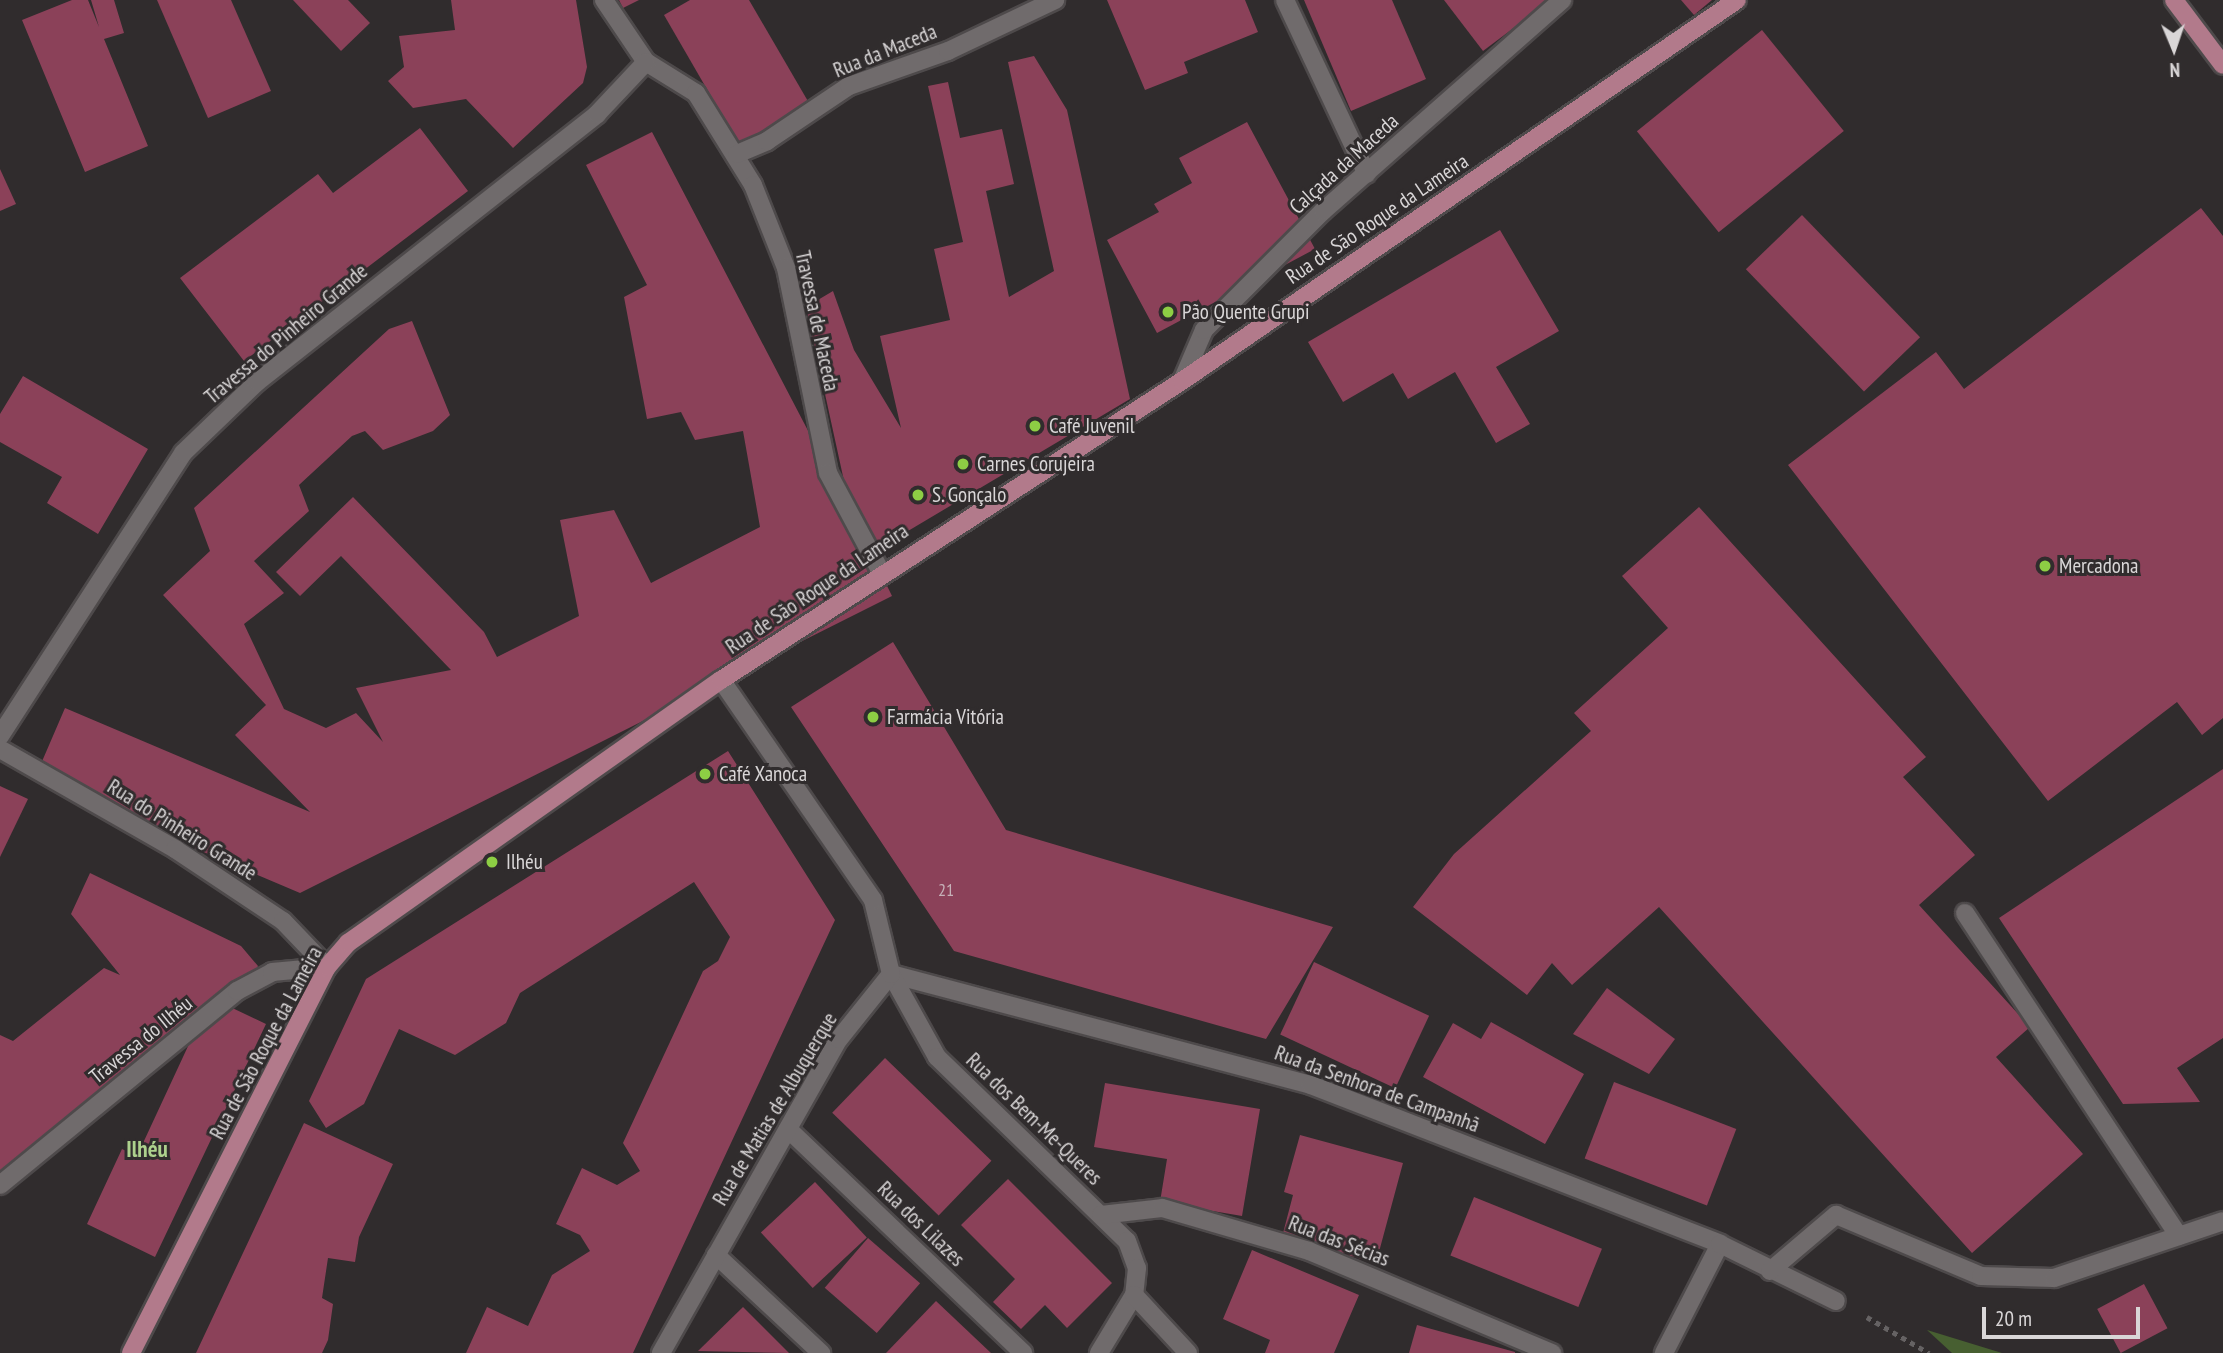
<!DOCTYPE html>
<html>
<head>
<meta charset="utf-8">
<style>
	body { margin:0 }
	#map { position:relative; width:2223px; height:1353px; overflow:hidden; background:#302c2d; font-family:"PT Sans Narrow",sans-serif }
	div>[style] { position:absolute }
	.green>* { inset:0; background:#475f31 }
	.building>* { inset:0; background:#8b4159; transform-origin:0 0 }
	.path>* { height:4.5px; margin-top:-2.25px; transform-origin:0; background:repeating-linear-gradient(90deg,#656263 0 5px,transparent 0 10px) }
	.roads { filter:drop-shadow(2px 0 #4e4a4b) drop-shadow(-2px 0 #4e4a4b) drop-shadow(0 2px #4e4a4b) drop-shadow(0 -2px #4e4a4b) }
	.minor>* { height:18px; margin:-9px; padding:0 9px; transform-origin:9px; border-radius:9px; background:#706b6c }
	.major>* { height:18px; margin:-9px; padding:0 9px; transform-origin:9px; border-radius:9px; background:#b27a8b }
	.dots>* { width:19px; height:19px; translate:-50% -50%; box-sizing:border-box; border:4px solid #302c2d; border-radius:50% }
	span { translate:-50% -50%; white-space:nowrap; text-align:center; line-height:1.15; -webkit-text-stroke:6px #302c2d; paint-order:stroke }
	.number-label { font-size:18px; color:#c6b1b8 }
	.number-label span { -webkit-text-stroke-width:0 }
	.street-label { font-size:21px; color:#d9d6d7 }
	.poi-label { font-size:21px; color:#d9d6d7 }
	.left { translate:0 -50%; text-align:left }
	.neighbourhood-label { font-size:23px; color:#add18d; font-weight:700 }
	.north { position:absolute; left:2139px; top:14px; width:70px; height:70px; -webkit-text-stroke:5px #302c2d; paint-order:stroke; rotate:178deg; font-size:19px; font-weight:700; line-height:28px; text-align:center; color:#d9d6d7 }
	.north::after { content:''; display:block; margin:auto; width:24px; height:32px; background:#d9d6d7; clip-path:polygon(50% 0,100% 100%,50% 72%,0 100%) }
	.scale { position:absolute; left:1982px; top:1307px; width:158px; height:32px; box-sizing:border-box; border:4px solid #d9d6d7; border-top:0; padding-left:9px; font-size:21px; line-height:24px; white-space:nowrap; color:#d9d6d7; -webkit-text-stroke:5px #302c2d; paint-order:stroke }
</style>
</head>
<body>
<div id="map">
	<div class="green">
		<div style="clip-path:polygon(1927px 1330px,2002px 1353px,1952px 1353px)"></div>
	</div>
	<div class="building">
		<div style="clip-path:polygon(72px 0,88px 0,99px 27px,91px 0,114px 0,124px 33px,104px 39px,148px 146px,85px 172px,22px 20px)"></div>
		<div style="clip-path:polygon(157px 0,231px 0,271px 91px,208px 118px)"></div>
		<div style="clip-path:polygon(293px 0,348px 0,370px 23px,341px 51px)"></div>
		<div style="clip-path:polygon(451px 0,576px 0,587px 67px,583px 83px,513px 148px,466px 99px,413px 108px,388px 81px,404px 67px,399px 36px,455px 30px)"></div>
		<div style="clip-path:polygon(619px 0,639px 0,623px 8px)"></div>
		<div style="clip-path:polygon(690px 0,749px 0,816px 115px,745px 155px,664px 15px)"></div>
		<div style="clip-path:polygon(1107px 0,1245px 0,1258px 32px,1184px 62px,1188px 73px,1145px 90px)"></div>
		<div style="clip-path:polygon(1304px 0,1392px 0,1426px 79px,1351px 111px)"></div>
		<div style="clip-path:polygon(1444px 0,1551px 0,1483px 51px)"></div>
		<div style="clip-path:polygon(1681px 0,1712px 0,1694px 15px)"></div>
		<div style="left:1762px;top:30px;width:130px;height:161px;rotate:51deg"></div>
		<div style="clip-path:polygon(1034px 56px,1067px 110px,1130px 399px,871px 553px,892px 596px,300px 893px,34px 780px,65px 708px,310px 812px,235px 735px,266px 705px,163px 595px,210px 551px,194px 508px,389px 329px,412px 321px,450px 415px,433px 431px,383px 450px,365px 431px,352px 436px,299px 485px,309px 511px,254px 561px,284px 593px,244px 624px,284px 709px,326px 728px,356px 713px,383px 742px,356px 688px,451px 670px,341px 556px,300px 596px,276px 572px,353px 497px,484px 632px,497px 657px,579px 616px,560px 520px,614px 510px,651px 583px,760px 527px,743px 431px,695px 440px,681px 412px,647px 419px,624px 297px,647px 285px,586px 165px,652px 132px,851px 513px,806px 307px,833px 291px,854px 350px,901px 428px,880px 336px,950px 320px,934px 249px,963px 242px,928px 86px,948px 82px,960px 138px,1002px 129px,1014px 184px,986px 191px,1009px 297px,1054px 271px,1008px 62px)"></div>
		<div style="clip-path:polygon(1247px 122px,1315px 249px,1157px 333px,1107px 240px,1159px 212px,1154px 204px,1192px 183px,1179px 158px)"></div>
		<div style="clip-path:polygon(420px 128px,468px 191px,244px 361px,180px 278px,318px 174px,333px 193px)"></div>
		<div style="clip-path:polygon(0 169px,16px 204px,0 211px)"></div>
		<div style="clip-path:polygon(2201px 208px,2223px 236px,2223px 718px,2202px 735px,2177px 702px,2048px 801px,1788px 465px,1936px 352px,1964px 389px)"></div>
		<div style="left:1802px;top:215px;width:170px;height:78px;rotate:46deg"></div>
		<div style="clip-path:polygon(1500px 230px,1559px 331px,1496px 367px,1530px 424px,1496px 443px,1455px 372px,1408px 399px,1393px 373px,1343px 402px,1308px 342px)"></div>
		<div style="clip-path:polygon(23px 376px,148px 449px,98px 534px,47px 503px,62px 477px,0 442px,0 414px)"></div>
		<div style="clip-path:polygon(1699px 507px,1926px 757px,1903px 777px,1975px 855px,1919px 905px,2030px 1027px,1996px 1057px,2083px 1154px,1972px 1253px,1659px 907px,1572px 985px,1552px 963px,1527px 995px,1413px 907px,1454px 854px,1591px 731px,1574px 713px,1668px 628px,1622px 576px)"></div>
		<div style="clip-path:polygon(893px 642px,1006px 830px,1333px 927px,1266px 1039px,954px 951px,791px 707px)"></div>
		<div style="clip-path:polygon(728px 751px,835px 920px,633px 1353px,466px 1353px,487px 1307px,528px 1326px,552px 1275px,590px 1251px,580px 1235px,556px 1224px,582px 1168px,617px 1185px,640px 1171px,623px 1143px,703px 971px,718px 961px,730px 937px,694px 882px,520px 993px,506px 1023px,455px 1055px,399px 1029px,364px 1104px,326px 1128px,309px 1101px,366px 979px)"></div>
		<div style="clip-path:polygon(2223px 769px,2223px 1038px,2177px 1068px,2200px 1102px,2123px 1104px,1999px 918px)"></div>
		<div style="clip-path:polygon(0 786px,28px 799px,0 857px)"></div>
		<div style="clip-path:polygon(90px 873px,241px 946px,258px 966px,247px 988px,226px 1005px,266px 1024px,155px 1257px,87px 1224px,122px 1149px,137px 1156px,196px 1029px,0 1186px,0 1035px,13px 1041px,104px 968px,120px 975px,71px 914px)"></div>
		<div style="left:1314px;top:962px;width:127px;height:80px;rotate:25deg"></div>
		<div style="clip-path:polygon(1607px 988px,1675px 1039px,1649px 1074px,1573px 1034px)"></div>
		<div style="clip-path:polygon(1491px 1022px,1584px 1074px,1545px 1144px,1423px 1077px,1453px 1023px,1481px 1039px)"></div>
		<div style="left:885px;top:1058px;width:148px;height:76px;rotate:44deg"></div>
		<div style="left:1614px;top:1082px;width:131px;height:82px;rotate:21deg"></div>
		<div style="clip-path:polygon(1105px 1083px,1260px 1109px,1242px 1216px,1160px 1202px,1167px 1159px,1094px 1147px)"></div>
		<div style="clip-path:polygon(304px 1123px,393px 1164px,359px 1237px,355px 1262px,328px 1258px,322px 1298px,333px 1304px,328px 1340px,322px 1353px,196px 1353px)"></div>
		<div style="clip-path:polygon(1300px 1135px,1403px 1163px,1376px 1263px,1282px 1237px,1293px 1195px,1284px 1192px)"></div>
		<div style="clip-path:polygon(1008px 1179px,1112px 1283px,1067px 1328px,1045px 1305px,1021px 1329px,993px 1302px,1015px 1279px,961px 1225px)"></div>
		<div style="left:815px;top:1182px;width:76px;height:74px;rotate:47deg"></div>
		<div style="left:1474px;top:1197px;width:138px;height:63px;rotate:22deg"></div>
		<div style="left:868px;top:1238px;width:69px;height:66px;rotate:41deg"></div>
		<div style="clip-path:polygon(1252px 1250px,1359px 1295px,1334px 1353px,1265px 1353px,1270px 1340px,1223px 1319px)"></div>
		<div style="left:2144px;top:1284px;width:50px;height:53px;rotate:62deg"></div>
		<div style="clip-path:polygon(936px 1301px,991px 1353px,886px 1353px)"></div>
		<div style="clip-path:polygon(743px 1307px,789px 1353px,698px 1351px)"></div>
		<div style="clip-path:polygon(1417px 1325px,1515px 1352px,1515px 1353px,1409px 1353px)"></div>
	</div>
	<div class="path">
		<div style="left:1867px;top:1317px;width:72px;rotate:30.1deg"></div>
	</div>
	<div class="roads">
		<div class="minor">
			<div style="left:604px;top:0;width:75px;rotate:55.9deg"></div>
			<div style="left:646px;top:62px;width:59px;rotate:31.8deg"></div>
			<div style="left:696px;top:93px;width:108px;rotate:58.2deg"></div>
			<div style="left:753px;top:185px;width:89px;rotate:68.3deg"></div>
			<div style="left:786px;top:268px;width:209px;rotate:78.4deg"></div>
			<div style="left:828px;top:473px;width:112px;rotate:61.8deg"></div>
			<div style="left:1285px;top:0;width:192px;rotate:64.8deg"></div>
			<div style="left:737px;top:154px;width:33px;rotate:-23deg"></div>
			<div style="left:767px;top:141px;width:99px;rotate:-33.9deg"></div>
			<div style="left:849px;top:86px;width:105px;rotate:-19.5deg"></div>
			<div style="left:948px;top:51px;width:119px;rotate:-25.5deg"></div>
			<div style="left:1182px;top:381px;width:56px;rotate:-66.7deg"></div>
			<div style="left:1204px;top:330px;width:168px;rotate:-45deg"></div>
			<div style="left:1323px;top:211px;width:319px;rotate:-41.4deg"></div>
			<div style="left:0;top:736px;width:337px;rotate:-57.1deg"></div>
			<div style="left:183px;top:453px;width:103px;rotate:-43.8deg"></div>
			<div style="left:257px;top:382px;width:433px;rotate:-38.2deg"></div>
			<div style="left:597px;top:114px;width:71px;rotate:-46.7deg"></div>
			<div style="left:0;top:749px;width:202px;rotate:29.7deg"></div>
			<div style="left:175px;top:849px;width:130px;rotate:33.7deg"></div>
			<div style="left:283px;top:921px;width:64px;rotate:46.3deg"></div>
			<div style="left:1965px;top:913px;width:387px;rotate:56.5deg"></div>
			<div style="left:891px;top:974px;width:434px;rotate:14.8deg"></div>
			<div style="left:1311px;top:1085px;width:439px;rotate:21.2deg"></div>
			<div style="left:1720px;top:1244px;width:123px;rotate:117.2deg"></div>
			<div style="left:891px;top:974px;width:95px;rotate:61deg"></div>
			<div style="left:937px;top:1057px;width:264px;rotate:44.1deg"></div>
			<div style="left:1127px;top:1241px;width:29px;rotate:70deg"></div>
			<div style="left:1137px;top:1268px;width:27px;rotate:96deg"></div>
			<div style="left:1134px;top:1295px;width:68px;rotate:121.1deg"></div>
			<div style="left:788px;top:1129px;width:325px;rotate:43.6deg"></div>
			<div style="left:0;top:1185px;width:306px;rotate:-39.3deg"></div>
			<div style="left:237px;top:991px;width:40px;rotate:-28deg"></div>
			<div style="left:272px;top:972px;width:55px;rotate:-5.2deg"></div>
			<div style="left:1101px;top:1215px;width:61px;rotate:-6.5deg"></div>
			<div style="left:1162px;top:1208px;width:153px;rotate:16.3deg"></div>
			<div style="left:1309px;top:1251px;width:264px;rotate:22.8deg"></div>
			<div style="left:1720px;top:1244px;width:129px;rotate:26.2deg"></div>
			<div style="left:716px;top:1255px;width:144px;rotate:43deg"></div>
			<div style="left:1770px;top:1271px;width:87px;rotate:-40.3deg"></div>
			<div style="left:1836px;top:1215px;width:157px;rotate:22.8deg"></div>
			<div style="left:1981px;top:1276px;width:73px;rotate:1.6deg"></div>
			<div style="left:2054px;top:1278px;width:178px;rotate:-18.6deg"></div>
			<div style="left:1134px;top:1295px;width:79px;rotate:47deg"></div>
			<div style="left:661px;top:1353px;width:361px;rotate:-60.5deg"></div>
			<div style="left:839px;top:1039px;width:83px;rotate:-51.3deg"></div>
			<div style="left:891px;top:974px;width:76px;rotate:-103.7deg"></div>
			<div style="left:873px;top:900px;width:267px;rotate:-124.6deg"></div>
		</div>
		<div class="major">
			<div style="left:2174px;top:0;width:81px;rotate:53deg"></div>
			<div style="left:131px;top:1353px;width:433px;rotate:-63.1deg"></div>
			<div style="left:327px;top:967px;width:32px;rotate:-49deg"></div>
			<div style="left:348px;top:943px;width:456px;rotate:-35.2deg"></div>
			<div style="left:721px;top:680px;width:549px;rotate:-32.97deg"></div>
			<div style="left:1182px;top:381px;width:673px;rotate:-34.47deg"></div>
		</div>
	</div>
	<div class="dots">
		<div style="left:1168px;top:312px;background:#8dce44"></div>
		<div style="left:1035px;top:426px;background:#8dce44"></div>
		<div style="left:963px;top:464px;background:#8dce44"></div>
		<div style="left:918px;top:495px;background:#8dce44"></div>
		<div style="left:2045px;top:566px;background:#8dce44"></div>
		<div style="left:873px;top:717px;background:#8dce44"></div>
		<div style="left:705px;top:774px;background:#8dce44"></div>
		<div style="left:492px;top:862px;background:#8dce44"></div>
	</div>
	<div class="number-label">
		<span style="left:946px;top:890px">21</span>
	</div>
	<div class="street-label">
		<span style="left:885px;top:51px;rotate:-22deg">Rua da Maceda</span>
		<span style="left:1344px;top:164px;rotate:-42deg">Calçada da Maceda</span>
		<span style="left:1377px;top:219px;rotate:-34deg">Rua de São Roque da Lameira</span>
		<span style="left:817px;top:321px;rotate:78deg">Travessa de Maceda</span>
		<span style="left:286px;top:334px;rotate:-40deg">Travessa do Pinheiro Grande</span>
		<span style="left:817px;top:589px;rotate:-34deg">Rua de São Roque da Lameira</span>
		<span style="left:182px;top:830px;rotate:32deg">Rua do Pinheiro Grande</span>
		<span style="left:141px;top:1040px;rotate:-39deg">Travessa do Ilhéu</span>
		<span style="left:266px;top:1043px;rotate:-62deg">Rua de São Roque da Lameira</span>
		<span style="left:1377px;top:1089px;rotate:20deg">Rua da Senhora de Campanhã</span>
		<span style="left:775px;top:1109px;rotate:-59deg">Rua de Matias de Albuquerque</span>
		<span style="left:1034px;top:1119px;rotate:44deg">Rua dos Bem-Me-Queres</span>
		<span style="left:921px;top:1224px;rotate:44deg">Rua dos Lilazes</span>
		<span style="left:1339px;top:1241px;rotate:21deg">Rua das Sécias</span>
	</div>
	<div class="poi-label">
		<span class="left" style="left:1182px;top:312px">Pão Quente Grupi</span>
		<span class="left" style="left:1049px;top:426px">Café Juvenil</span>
		<span class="left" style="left:977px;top:464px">Carnes Corujeira</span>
		<span class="left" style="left:932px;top:495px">S. Gonçalo</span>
		<span class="left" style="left:2059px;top:566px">Mercadona</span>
		<span class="left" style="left:887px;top:717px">Farmácia Vitória</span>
		<span class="left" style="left:719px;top:774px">Café Xanoca</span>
		<span class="left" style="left:506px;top:862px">Ilhéu</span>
	</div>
	<div class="neighbourhood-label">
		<span style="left:147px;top:1149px">Ilhéu</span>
	</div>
	<div class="north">N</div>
	<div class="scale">20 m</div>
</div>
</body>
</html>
